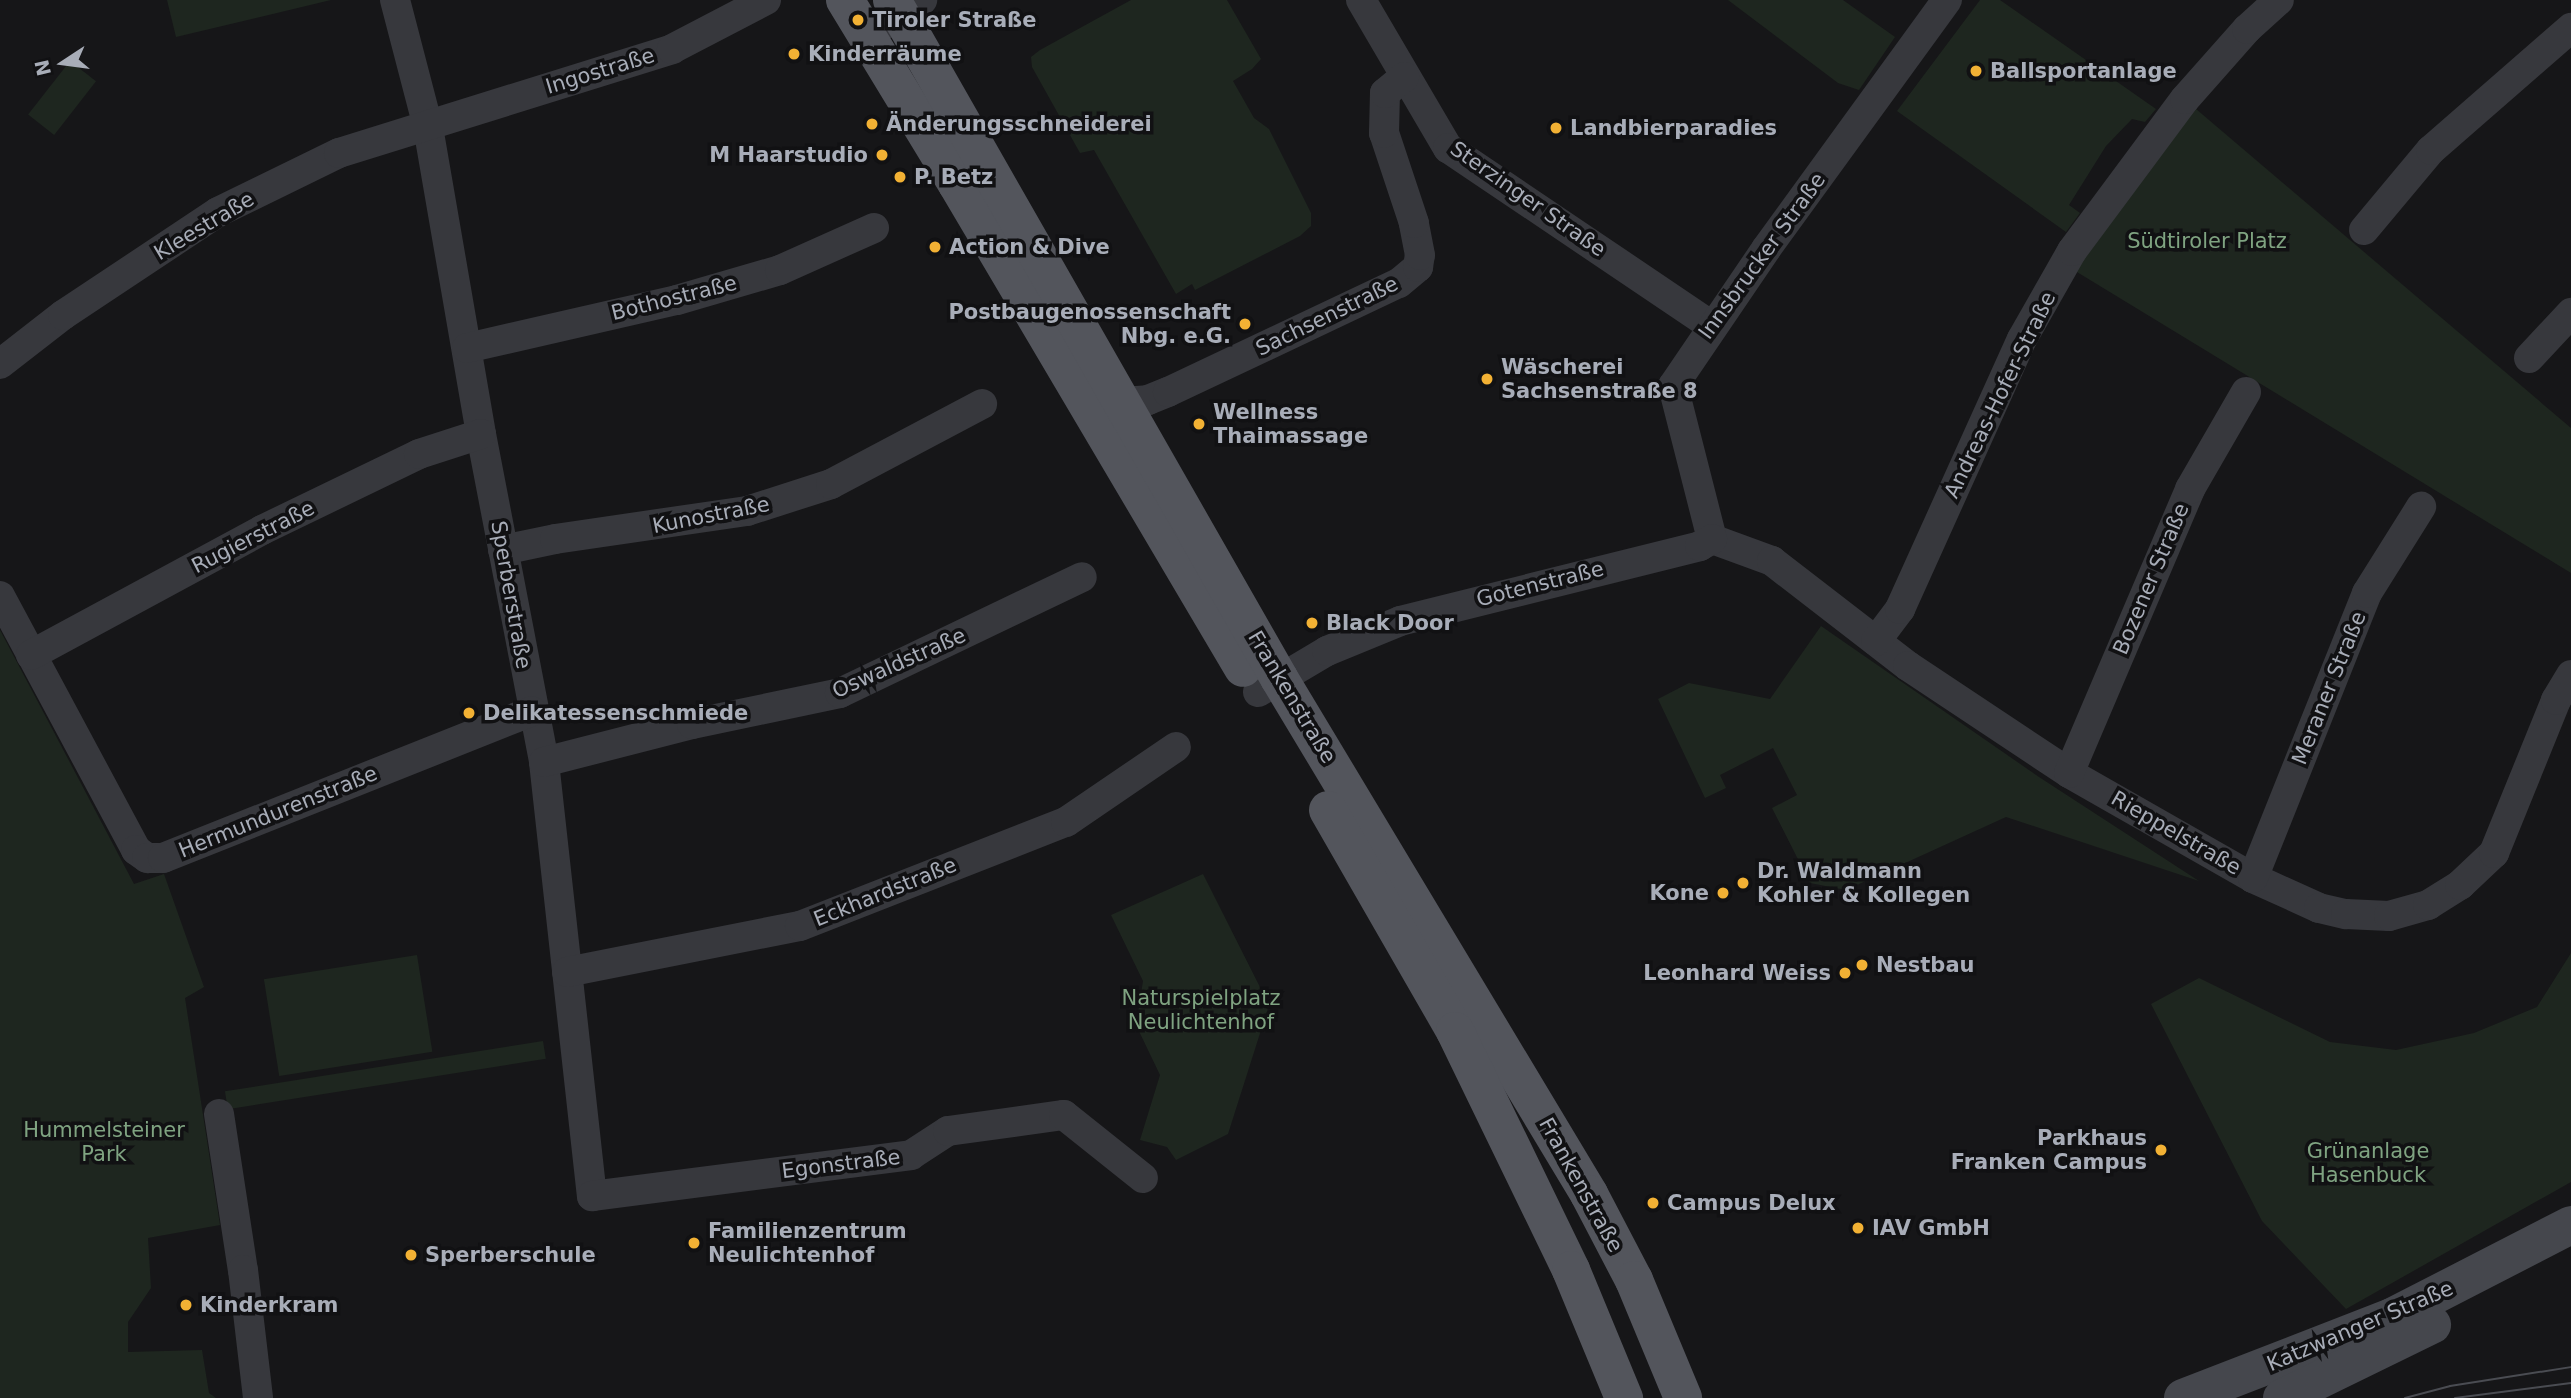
<!DOCTYPE html>
<html>
<head>
<meta charset="utf-8">
<style>
	body { margin:0 }
	#map { position:relative; width:2571px; height:1398px; overflow:hidden; background:#161618; font-family:"DejaVu Sans",sans-serif }
	div>[style] { position:absolute }
	.green>* { inset:0; background:#1e261f; transform-origin:0 0 }
	.minor>* { height:30px; margin:-15px; padding:0 15px; transform-origin:15px; border-radius:15px; background:#37383d }
	.secondary>* { height:38px; margin:-19px; padding:0 19px; transform-origin:19px; border-radius:19px; background:#45474d }
	.primary>* { height:38px; margin:-19px; padding:0 19px; transform-origin:19px; border-radius:19px; background:#53555c }
	.tram>* { height:2px; margin:-1px; padding:0 1px; transform-origin:1px; border-radius:1px; background:#4a4c52 }
	.dots>* { width:19px; height:19px; translate:-50% -50%; box-sizing:border-box; border:4px solid #111113; border-radius:50% }
	span { translate:-50% -50%; white-space:nowrap; text-align:center; line-height:1.15; -webkit-text-stroke:7px #111113; paint-order:stroke }
	.poi-label { font-size:21px; color:#a8adb8; font-weight:700 }
	.left { translate:0 -50%; text-align:left }
	.right { translate:-100% -50%; text-align:right }
	.street-label { font-size:21px; color:#a8adb8 }
	.park-label { font-size:21px; color:#7fa381 }
	.north { position:absolute; left:28px; top:28px; width:70px; height:70px; -webkit-text-stroke:5px #111113; paint-order:stroke; rotate:257deg; font-size:19px; font-weight:700; line-height:28px; text-align:center; color:#a8adb8 }
	.north::after { content:''; display:block; margin:auto; width:24px; height:32px; background:#a8adb8; clip-path:polygon(50% 0,100% 100%,50% 72%,0 100%) }
</style>
</head>
<body>
<div id="map">
	<div class="green">
		<div style="clip-path:polygon(167px 0,331px 0,176px 37px)"></div>
		<div style="clip-path:polygon(1131px 0,1227px 0,1261px 59px,1252px 69px,1233px 81px,1254px 118px,1269px 129px,1311px 213px,1311px 226px,1300px 236px,1195px 290px,1192px 284px,1176px 294px,1094px 150px,1080px 153px,1032px 67px,1031px 57px,1040px 50px)"></div>
		<div style="clip-path:polygon(1728px 0,1843px 0,1895px 37px,1859px 90px,1838px 83px)"></div>
		<div style="clip-path:polygon(1980px 0,2000px 0,2156px 109px,2145px 122px,2132px 119px,2106px 146px,2069px 205px,2080px 213px,2066px 232px,1897px 111px)"></div>
		<div style="left:70px;top:61px;width:33px;height:68px;rotate:38deg"></div>
		<div style="clip-path:polygon(2189px 103px,2571px 428px,2571px 573px,2072px 269px)"></div>
		<div style="clip-path:polygon(1821px 626px,2039px 777px,2199px 881px,2006px 817px,1846px 890px,1810px 883px,1772px 808px,1797px 795px,1773px 748px,1720px 775px,1726px 788px,1705px 798px,1658px 699px,1689px 683px,1770px 699px)"></div>
		<div style="clip-path:polygon(0 630px,134px 884px,164px 874px,204px 987px,185px 998px,220px 1225px,148px 1238px,151px 1288px,128px 1322px,128px 1352px,202px 1350px,209px 1393px,216px 1398px,0 1398px)"></div>
		<div style="clip-path:polygon(1203px 874px,1269px 1005px,1228px 1134px,1176px 1160px,1167px 1147px,1140px 1140px,1160px 1075px,1136px 1025px,1143px 981px,1111px 915px)"></div>
		<div style="clip-path:polygon(2571px 953px,2571px 1182px,2346px 1309px,2262px 1221px,2151px 1004px,2199px 978px,2330px 1042px,2396px 1050px,2474px 1033px,2537px 1007px)"></div>
		<div style="left:417px;top:955px;width:98px;height:155px;rotate:81deg"></div>
		<div style="left:543px;top:1041px;width:18px;height:322px;rotate:81deg"></div>
	</div>
	<div class="minor">
		<div style="left:395px;top:0;width:131px;rotate:75.4deg"></div>
		<div style="left:428px;top:127px;width:312px;rotate:80.2deg"></div>
		<div style="left:481px;top:434px;width:334px;rotate:79.1deg"></div>
		<div style="left:544px;top:762px;width:437px;rotate:83.7deg"></div>
		<div style="left:592px;top:1196px;width:322px;rotate:-7.3deg"></div>
		<div style="left:911px;top:1155px;width:44px;rotate:-33deg"></div>
		<div style="left:948px;top:1131px;width:117px;rotate:-7.9deg"></div>
		<div style="left:1064px;top:1115px;width:101px;rotate:38.6deg"></div>
		<div style="left:1361px;top:0;width:172px;rotate:59.6deg"></div>
		<div style="left:1448px;top:148px;width:318px;rotate:34deg"></div>
		<div style="left:882px;top:26px;width:48px;rotate:-33deg"></div>
		<div style="left:2364px;top:230px;width:104px;rotate:-50.1deg"></div>
		<div style="left:2431px;top:150px;width:186px;rotate:-41.1deg"></div>
		<div style="left:467px;top:348px;width:215px;rotate:-12.9deg"></div>
		<div style="left:677px;top:300px;width:107px;rotate:-16.2deg"></div>
		<div style="left:780px;top:270px;width:103px;rotate:-24.1deg"></div>
		<div style="left:2529px;top:358px;width:62px;rotate:-47deg"></div>
		<div style="left:0;top:364px;width:80px;rotate:-37.9deg"></div>
		<div style="left:63px;top:315px;width:186px;rotate:-33.6deg"></div>
		<div style="left:218px;top:212px;width:135px;rotate:-26deg"></div>
		<div style="left:339px;top:153px;width:349px;rotate:-17.3deg"></div>
		<div style="left:672px;top:49px;width:106px;rotate:-27.5deg"></div>
		<div style="left:1121px;top:402px;width:27px;rotate:-4deg"></div>
		<div style="left:1148px;top:400px;width:22px;rotate:-22deg"></div>
		<div style="left:1168px;top:392px;width:255px;rotate:-25.3deg"></div>
		<div style="left:1399px;top:283px;width:25px;rotate:-40deg"></div>
		<div style="left:1418px;top:267px;width:12px;rotate:-81deg"></div>
		<div style="left:1420px;top:255px;width:33px;rotate:-101deg"></div>
		<div style="left:1414px;top:223px;width:95px;rotate:-108.4deg"></div>
		<div style="left:1384px;top:133px;width:40px;rotate:-88.6deg"></div>
		<div style="left:1385px;top:93px;width:25px;rotate:-40deg"></div>
		<div style="left:1712px;top:539px;width:64px;rotate:20.1deg"></div>
		<div style="left:1772px;top:561px;width:172px;rotate:37.7deg"></div>
		<div style="left:1908px;top:666px;width:193px;rotate:33.6deg"></div>
		<div style="left:2069px;top:773px;width:212px;rotate:29.7deg"></div>
		<div style="left:2253px;top:878px;width:72px;rotate:24.4deg"></div>
		<div style="left:2319px;top:908px;width:28px;rotate:13deg"></div>
		<div style="left:2346px;top:914px;width:43px;rotate:2.7deg"></div>
		<div style="left:2389px;top:916px;width:41px;rotate:-15.8deg"></div>
		<div style="left:2428px;top:905px;width:38px;rotate:-32deg"></div>
		<div style="left:2460px;top:885px;width:47px;rotate:-43.3deg"></div>
		<div style="left:2494px;top:853px;width:165px;rotate:-67.9deg"></div>
		<div style="left:2556px;top:700px;width:29px;rotate:-59deg"></div>
		<div style="left:1712px;top:539px;width:158px;rotate:-104.3deg"></div>
		<div style="left:1673px;top:386px;width:166px;rotate:-55.8deg"></div>
		<div style="left:1766px;top:249px;width:308px;rotate:-54deg"></div>
		<div style="left:503px;top:550px;width:53px;rotate:-11.9deg"></div>
		<div style="left:555px;top:539px;width:194px;rotate:-8.3deg"></div>
		<div style="left:747px;top:511px;width:88px;rotate:-17.8deg"></div>
		<div style="left:831px;top:484px;width:171px;rotate:-27.9deg"></div>
		<div style="left:0;top:596px;width:288px;rotate:61.8deg"></div>
		<div style="left:136px;top:850px;width:14px;rotate:36deg"></div>
		<div style="left:147px;top:858px;width:16px"></div>
		<div style="left:163px;top:858px;width:397px;rotate:-21.7deg"></div>
		<div style="left:1876px;top:641px;width:40px;rotate:-53deg"></div>
		<div style="left:1900px;top:609px;width:296px;rotate:-65.7deg"></div>
		<div style="left:2022px;top:339px;width:101px;rotate:-60.4deg"></div>
		<div style="left:2072px;top:251px;width:189px;rotate:-53.4deg"></div>
		<div style="left:2185px;top:99px;width:94px;rotate:-48.5deg"></div>
		<div style="left:2247px;top:29px;width:43px;rotate:-42.2deg"></div>
		<div style="left:31px;top:655px;width:263px;rotate:-28.4deg"></div>
		<div style="left:262px;top:530px;width:174px;rotate:-25.8deg"></div>
		<div style="left:419px;top:454px;width:65px;rotate:-17.9deg"></div>
		<div style="left:1258px;top:692px;width:80px;rotate:-30.7deg"></div>
		<div style="left:1327px;top:651px;width:79px;rotate:-22.3deg"></div>
		<div style="left:1400px;top:621px;width:309px;rotate:-14deg"></div>
		<div style="left:1700px;top:546px;width:14px;rotate:-30deg"></div>
		<div style="left:544px;top:762px;width:153px;rotate:-14.4deg"></div>
		<div style="left:692px;top:724px;width:151px;rotate:-11.8deg"></div>
		<div style="left:840px;top:693px;width:268px;rotate:-25.6deg"></div>
		<div style="left:2069px;top:773px;width:309px;rotate:-66.9deg"></div>
		<div style="left:2190px;top:489px;width:112px;rotate:-60deg"></div>
		<div style="left:2253px;top:878px;width:307px;rotate:-68.2deg"></div>
		<div style="left:2367px;top:593px;width:102px;rotate:-57.9deg"></div>
		<div style="left:567px;top:972px;width:237px;rotate:-11.2deg"></div>
		<div style="left:800px;top:926px;width:286px;rotate:-21.4deg"></div>
		<div style="left:1066px;top:822px;width:133px;rotate:-34.3deg"></div>
		<div style="left:219px;top:1114px;width:158px;rotate:81.3deg"></div>
		<div style="left:243px;top:1270px;width:129px;rotate:83.3deg"></div>
	</div>
	<div class="secondary">
		<div style="left:2183px;top:1398px;width:224px;rotate:-21.2deg"></div>
		<div style="left:2392px;top:1317px;width:201px;rotate:-27.2deg"></div>
		<div style="left:2282px;top:1398px;width:167px;rotate:-26deg"></div>
	</div>
	<div class="primary">
		<div style="left:845px;top:0;width:215px;rotate:58.7deg"></div>
		<div style="left:957px;top:184px;width:562px;rotate:59.42deg"></div>
		<div style="left:892px;top:0;width:781px;rotate:60.28deg"></div>
		<div style="left:1279px;top:678px;width:602px;rotate:59deg"></div>
		<div style="left:1589px;top:1194px;width:97px;rotate:62.4deg"></div>
		<div style="left:1634px;top:1280px;width:128px;rotate:67.4deg"></div>
		<div style="left:1328px;top:810px;width:255px;rotate:60.1deg"></div>
		<div style="left:1455px;top:1031px;width:266px;rotate:64.1deg"></div>
		<div style="left:1571px;top:1270px;width:139px;rotate:67.5deg"></div>
	</div>
	<div class="tram">
		<div style="left:2405px;top:1398px;width:47px;rotate:-14.9deg"></div>
		<div style="left:2450px;top:1386px;width:122px;rotate:-8.9deg"></div>
		<div style="left:2455px;top:1398px;width:117px;rotate:-7.4deg"></div>
	</div>
	<div class="dots">
		<div style="left:858px;top:20px;background:#f2b134"></div>
		<div style="left:794px;top:54px;background:#f2b134"></div>
		<div style="left:1976px;top:71px;background:#f2b134"></div>
		<div style="left:872px;top:124px;background:#f2b134"></div>
		<div style="left:1556px;top:128px;background:#f2b134"></div>
		<div style="left:882px;top:155px;background:#f2b134"></div>
		<div style="left:900px;top:177px;background:#f2b134"></div>
		<div style="left:935px;top:247px;background:#f2b134"></div>
		<div style="left:1245px;top:324px;background:#f2b134"></div>
		<div style="left:1487px;top:379px;background:#f2b134"></div>
		<div style="left:1199px;top:424px;background:#f2b134"></div>
		<div style="left:1312px;top:623px;background:#f2b134"></div>
		<div style="left:469px;top:713px;background:#f2b134"></div>
		<div style="left:1743px;top:883px;background:#f2b134"></div>
		<div style="left:1723px;top:893px;background:#f2b134"></div>
		<div style="left:1862px;top:965px;background:#f2b134"></div>
		<div style="left:1845px;top:973px;background:#f2b134"></div>
		<div style="left:2161px;top:1150px;background:#f2b134"></div>
		<div style="left:1653px;top:1203px;background:#f2b134"></div>
		<div style="left:1858px;top:1228px;background:#f2b134"></div>
		<div style="left:694px;top:1243px;background:#f2b134"></div>
		<div style="left:411px;top:1255px;background:#f2b134"></div>
		<div style="left:186px;top:1305px;background:#f2b134"></div>
	</div>
	<div class="poi-label">
		<span class="left" style="left:872px;top:20px">Tiroler Straße</span>
		<span class="left" style="left:808px;top:54px">Kinderräume</span>
		<span class="left" style="left:1990px;top:71px">Ballsportanlage</span>
		<span class="left" style="left:886px;top:124px">Änderungsschneiderei</span>
		<span class="left" style="left:1570px;top:128px">Landbierparadies</span>
		<span class="right" style="left:868px;top:155px">M Haarstudio</span>
		<span class="left" style="left:914px;top:177px">P. Betz</span>
		<span class="left" style="left:949px;top:247px">Action &amp; Dive</span>
		<span class="right" style="left:1231px;top:324px">Postbaugenossenschaft<br>Nbg. e.G.</span>
		<span class="left" style="left:1501px;top:379px">Wäscherei<br>Sachsenstraße 8</span>
		<span class="left" style="left:1213px;top:424px">Wellness<br>Thaimassage</span>
		<span class="left" style="left:1326px;top:623px">Black Door</span>
		<span class="left" style="left:483px;top:713px">Delikatessenschmiede</span>
		<span class="left" style="left:1757px;top:883px">Dr. Waldmann<br>Kohler &amp; Kollegen</span>
		<span class="right" style="left:1709px;top:893px">Kone</span>
		<span class="left" style="left:1876px;top:965px">Nestbau</span>
		<span class="right" style="left:1831px;top:973px">Leonhard Weiss</span>
		<span class="right" style="left:2147px;top:1150px">Parkhaus<br>Franken Campus</span>
		<span class="left" style="left:1667px;top:1203px">Campus Delux</span>
		<span class="left" style="left:1872px;top:1228px">IAV GmbH</span>
		<span class="left" style="left:708px;top:1243px">Familienzentrum<br>Neulichtenhof</span>
		<span class="left" style="left:425px;top:1255px">Sperberschule</span>
		<span class="left" style="left:200px;top:1305px">Kinderkram</span>
	</div>
	<div class="street-label">
		<span style="left:600px;top:71px;rotate:-17deg">Ingostraße</span>
		<span style="left:1528px;top:199px;rotate:35deg">Sterzinger Straße</span>
		<span style="left:204px;top:226px;rotate:-31deg">Kleestraße</span>
		<span style="left:1762px;top:256px;rotate:-54deg">Innsbrucker Straße</span>
		<span style="left:674px;top:298px;rotate:-14deg">Bothostraße</span>
		<span style="left:1327px;top:316px;rotate:-26deg">Sachsenstraße</span>
		<span style="left:2000px;top:395px;rotate:-64deg">Andreas-Hofer-Straße</span>
		<span style="left:711px;top:515px;rotate:-11deg">Kunostraße</span>
		<span style="left:253px;top:537px;rotate:-27deg">Rugierstraße</span>
		<span style="left:2151px;top:579px;rotate:-67deg">Bozener Straße</span>
		<span style="left:1540px;top:584px;rotate:-14deg">Gotenstraße</span>
		<span style="left:511px;top:595px;rotate:80deg">Sperberstraße</span>
		<span style="left:899px;top:663px;rotate:-24deg">Oswaldstraße</span>
		<span style="left:2329px;top:688px;rotate:-68deg">Meraner Straße</span>
		<span style="left:1292px;top:697px;rotate:59deg">Frankenstraße</span>
		<span style="left:278px;top:812px;rotate:-22deg">Hermundurenstraße</span>
		<span style="left:2176px;top:833px;rotate:30deg">Rieppelstraße</span>
		<span style="left:885px;top:892px;rotate:-22deg">Eckhardstraße</span>
		<span style="left:841px;top:1164px;rotate:-7deg">Egonstraße</span>
		<span style="left:1581px;top:1185px;rotate:61deg">Frankenstraße</span>
		<span style="left:2360px;top:1326px;rotate:-23deg">Katzwanger Straße</span>
	</div>
	<div class="park-label">
		<span style="left:2207px;top:241px">Südtiroler Platz</span>
		<span style="left:1201px;top:1010px">Naturspielplatz<br>Neulichtenhof</span>
		<span style="left:104px;top:1142px">Hummelsteiner<br>Park</span>
		<span style="left:2368px;top:1163px">Grünanlage<br>Hasenbuck</span>
	</div>
	<div class="north">N</div>
</div>
</body>
</html>
